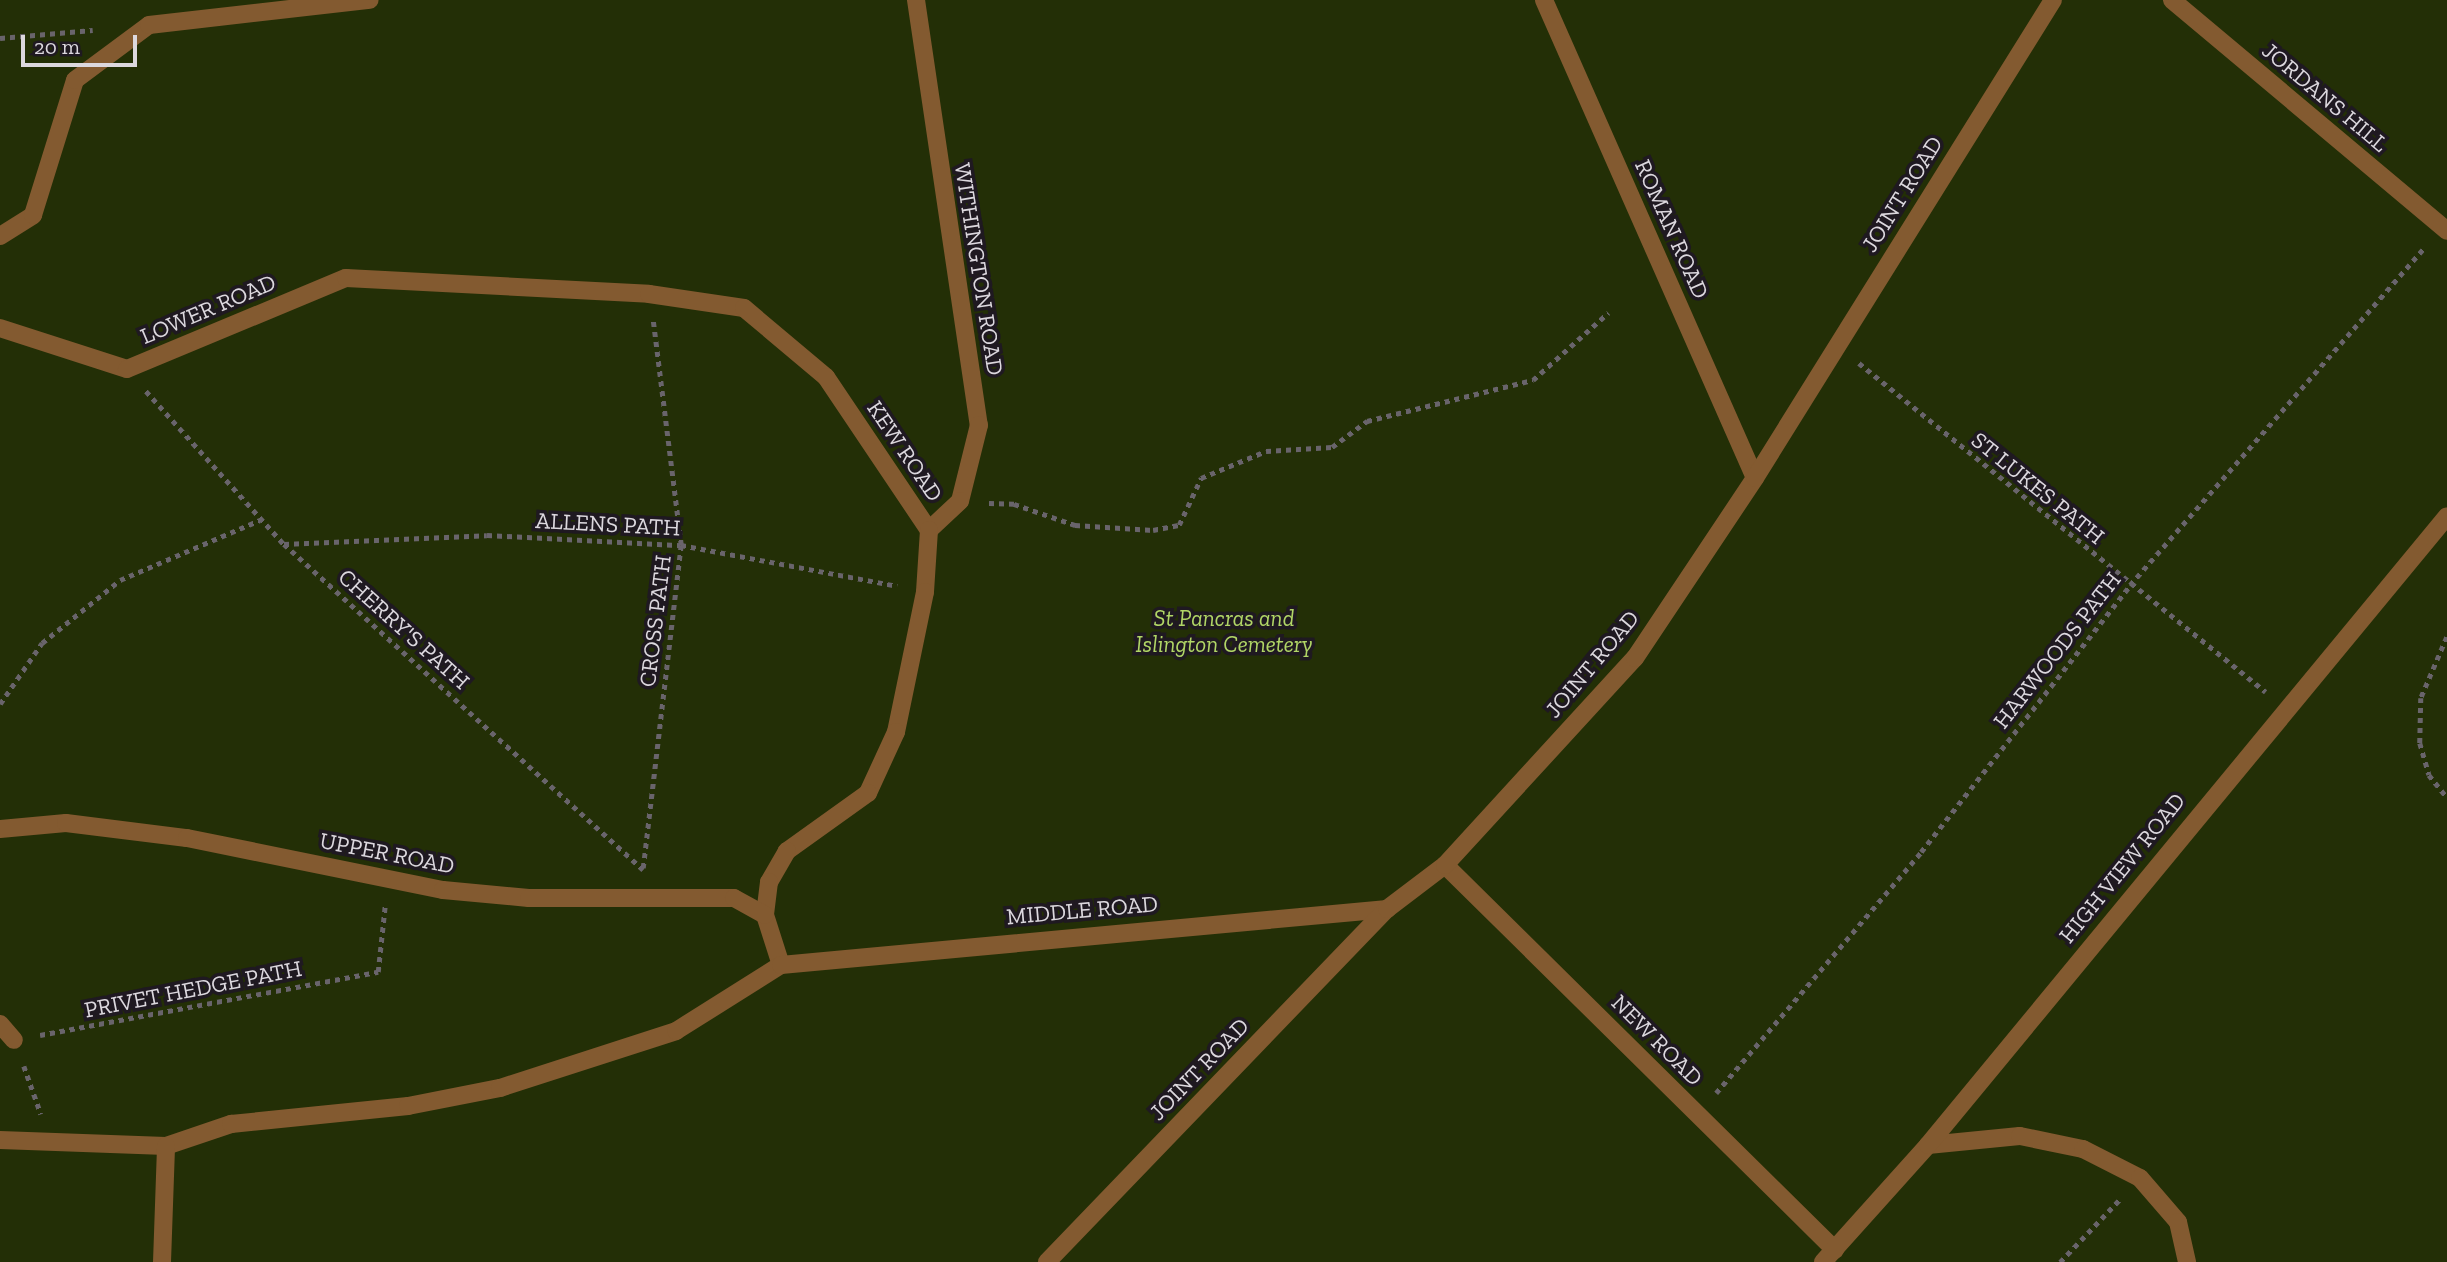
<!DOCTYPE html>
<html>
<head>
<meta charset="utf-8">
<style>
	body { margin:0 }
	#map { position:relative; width:2447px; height:1262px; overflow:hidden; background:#1f1921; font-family:"Zilla Slab",serif }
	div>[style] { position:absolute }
	.green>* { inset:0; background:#232f06; transform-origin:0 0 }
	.path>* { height:4.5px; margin-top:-2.25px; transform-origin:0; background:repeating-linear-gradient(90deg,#69646b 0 5px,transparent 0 10px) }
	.minor>* { height:18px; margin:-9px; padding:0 9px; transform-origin:9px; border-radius:9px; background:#835a30 }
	span { translate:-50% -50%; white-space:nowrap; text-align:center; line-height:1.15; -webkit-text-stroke:7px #1f1921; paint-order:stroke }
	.street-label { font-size:23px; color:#dcd8de }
	.park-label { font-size:23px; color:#b1d666; font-style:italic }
	.scale { position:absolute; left:21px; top:35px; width:116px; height:32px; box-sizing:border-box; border:4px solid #dcd8de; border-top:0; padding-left:9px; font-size:21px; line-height:24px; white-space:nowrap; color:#dcd8de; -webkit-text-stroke:5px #1f1921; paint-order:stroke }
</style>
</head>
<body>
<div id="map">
	<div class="green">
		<div style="left:0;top:0;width:2447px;height:1262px"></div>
	</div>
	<div class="path">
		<div style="left:0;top:38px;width:93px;rotate:-4.9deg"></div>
		<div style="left:1859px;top:363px;width:523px;rotate:38.95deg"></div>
		<div style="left:146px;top:391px;width:206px;rotate:48deg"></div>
		<div style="left:284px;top:544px;width:485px;rotate:42.2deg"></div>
		<div style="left:989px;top:503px;width:25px;rotate:2deg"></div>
		<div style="left:1014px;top:504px;width:65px;rotate:19deg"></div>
		<div style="left:1075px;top:525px;width:78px;rotate:3.7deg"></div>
		<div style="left:1153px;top:530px;width:26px;rotate:-11deg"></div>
		<div style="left:1179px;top:525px;width:52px;rotate:-64.9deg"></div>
		<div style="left:1201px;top:478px;width:70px;rotate:-22.6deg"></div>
		<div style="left:1266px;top:451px;width:66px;rotate:-3.5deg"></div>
		<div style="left:1332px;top:447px;width:44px;rotate:-36.6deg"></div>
		<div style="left:1367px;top:421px;width:171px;rotate:-13.9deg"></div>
		<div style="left:1533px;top:380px;width:101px;rotate:-41.8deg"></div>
		<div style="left:284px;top:544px;width:203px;rotate:-2.5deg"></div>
		<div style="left:487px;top:535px;width:194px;rotate:3deg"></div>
		<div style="left:681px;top:545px;width:220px;rotate:10.7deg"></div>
		<div style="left:2447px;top:637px;width:66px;rotate:113.1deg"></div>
		<div style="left:2421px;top:698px;width:45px;rotate:91.3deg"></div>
		<div style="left:2420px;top:743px;width:33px;rotate:74deg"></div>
		<div style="left:2429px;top:775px;width:28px;rotate:51deg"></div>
		<div style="left:0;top:704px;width:74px;rotate:-55.5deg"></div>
		<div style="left:42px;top:643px;width:100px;rotate:-38.9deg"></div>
		<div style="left:120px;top:580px;width:152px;rotate:-23.2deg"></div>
		<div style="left:643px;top:868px;width:325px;rotate:-83.3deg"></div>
		<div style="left:681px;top:545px;width:226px;rotate:-97.1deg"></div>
		<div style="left:40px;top:1035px;width:344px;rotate:-10.6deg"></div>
		<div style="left:378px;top:972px;width:67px;rotate:-84deg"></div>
		<div style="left:24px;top:1066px;width:51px;rotate:70.5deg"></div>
		<div style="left:1716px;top:1093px;width:316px;rotate:-49.6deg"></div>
		<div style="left:1921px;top:852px;width:339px;rotate:-51.9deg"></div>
		<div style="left:2130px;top:585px;width:449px;rotate:-48.9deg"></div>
		<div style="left:2060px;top:1262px;width:87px;rotate:-46.4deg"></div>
	</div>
	<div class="minor">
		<div style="left:916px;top:0;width:430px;rotate:81.6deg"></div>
		<div style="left:979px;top:425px;width:78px;rotate:104deg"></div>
		<div style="left:960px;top:501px;width:42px;rotate:136.9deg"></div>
		<div style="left:1544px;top:0;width:522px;rotate:66.18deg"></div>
		<div style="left:2172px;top:0;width:359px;rotate:40deg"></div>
		<div style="left:0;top:236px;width:39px;rotate:-32deg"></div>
		<div style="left:33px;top:215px;width:141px;rotate:-72.7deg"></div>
		<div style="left:75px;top:80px;width:92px;rotate:-36.6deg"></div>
		<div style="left:149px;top:25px;width:222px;rotate:-6.5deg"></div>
		<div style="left:0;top:328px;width:133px;rotate:17.9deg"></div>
		<div style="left:127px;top:369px;width:237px;rotate:-22.6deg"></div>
		<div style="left:346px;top:278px;width:303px;rotate:3deg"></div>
		<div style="left:649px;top:294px;width:96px;rotate:8.4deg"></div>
		<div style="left:744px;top:308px;width:107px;rotate:40.1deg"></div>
		<div style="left:826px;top:377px;width:184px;rotate:56.1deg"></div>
		<div style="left:929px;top:530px;width:62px;rotate:93.7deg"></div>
		<div style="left:925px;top:592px;width:143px;rotate:101.7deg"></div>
		<div style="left:896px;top:732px;width:67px;rotate:114.7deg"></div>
		<div style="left:868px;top:793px;width:100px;rotate:144.4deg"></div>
		<div style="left:787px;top:851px;width:36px;rotate:120deg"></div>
		<div style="left:769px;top:882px;width:33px;rotate:97deg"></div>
		<div style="left:765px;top:915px;width:52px;rotate:72.3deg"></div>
		<div style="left:0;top:829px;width:66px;rotate:-5.2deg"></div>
		<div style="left:66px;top:823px;width:122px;rotate:7.1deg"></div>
		<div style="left:187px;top:838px;width:261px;rotate:11.5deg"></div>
		<div style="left:443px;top:890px;width:86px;rotate:5.3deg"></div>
		<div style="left:529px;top:898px;width:205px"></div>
		<div style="left:734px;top:898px;width:35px;rotate:29deg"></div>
		<div style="left:1445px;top:865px;width:548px;rotate:44.63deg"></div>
		<div style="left:0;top:1024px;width:21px;rotate:49deg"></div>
		<div style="left:0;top:1140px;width:166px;rotate:2.1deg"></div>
		<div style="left:166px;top:1146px;width:69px;rotate:-18.7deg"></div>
		<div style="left:231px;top:1124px;width:178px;rotate:-5.8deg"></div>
		<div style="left:408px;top:1106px;width:94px;rotate:-11.1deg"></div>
		<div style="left:500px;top:1088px;width:185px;rotate:-17.9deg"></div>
		<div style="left:676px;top:1031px;width:124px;rotate:-32.2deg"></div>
		<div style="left:781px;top:965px;width:609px;rotate:-5.28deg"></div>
		<div style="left:1928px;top:1145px;width:92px;rotate:-5.6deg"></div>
		<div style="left:2020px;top:1136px;width:64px;rotate:11.7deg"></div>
		<div style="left:2083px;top:1149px;width:64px;rotate:27deg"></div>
		<div style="left:2140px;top:1178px;width:58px;rotate:49.2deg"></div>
		<div style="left:2178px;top:1222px;width:41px;rotate:77.3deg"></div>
		<div style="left:162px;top:1262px;width:116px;rotate:-88deg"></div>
		<div style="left:1047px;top:1262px;width:490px;rotate:-46.1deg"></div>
		<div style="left:1387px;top:909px;width:73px;rotate:-37.2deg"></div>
		<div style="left:1445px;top:865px;width:281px;rotate:-47.5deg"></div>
		<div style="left:1635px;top:658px;width:216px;rotate:-56.3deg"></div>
		<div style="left:1755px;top:478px;width:563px;rotate:-58.06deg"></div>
		<div style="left:1823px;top:1262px;width:157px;rotate:-48.1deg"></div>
		<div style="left:1928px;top:1145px;width:815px;rotate:-50.47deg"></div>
	</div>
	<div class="street-label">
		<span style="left:2325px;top:97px;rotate:40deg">JORDANS HILL</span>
		<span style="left:1902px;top:194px;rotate:-58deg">JOINT ROAD</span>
		<span style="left:1672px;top:229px;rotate:66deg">ROMAN ROAD</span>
		<span style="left:979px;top:269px;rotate:81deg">WITHINGTON ROAD</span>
		<span style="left:208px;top:309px;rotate:-23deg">LOWER ROAD</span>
		<span style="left:905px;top:451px;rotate:56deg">KEW ROAD</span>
		<span style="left:2038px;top:488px;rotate:39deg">ST LUKES PATH</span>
		<span style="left:608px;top:524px;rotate:3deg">ALLENS PATH</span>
		<span style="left:655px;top:621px;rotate:-83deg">CROSS PATH</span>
		<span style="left:404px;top:629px;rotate:42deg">CHERRY'S PATH</span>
		<span style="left:2057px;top:650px;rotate:-52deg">HARWOODS PATH</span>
		<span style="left:1592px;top:664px;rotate:-50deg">JOINT ROAD</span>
		<span style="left:387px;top:853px;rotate:11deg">UPPER ROAD</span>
		<span style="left:2122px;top:868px;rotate:-51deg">HIGH VIEW ROAD</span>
		<span style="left:1082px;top:910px;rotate:-5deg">MIDDLE ROAD</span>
		<span style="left:193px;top:989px;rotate:-11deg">PRIVET HEDGE PATH</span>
		<span style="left:1657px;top:1040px;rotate:45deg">NEW ROAD</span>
		<span style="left:1199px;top:1069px;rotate:-46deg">JOINT ROAD</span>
	</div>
	<div class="park-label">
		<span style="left:1224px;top:631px">St Pancras and<br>Islington Cemetery</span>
	</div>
	<div class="scale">20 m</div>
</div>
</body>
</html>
